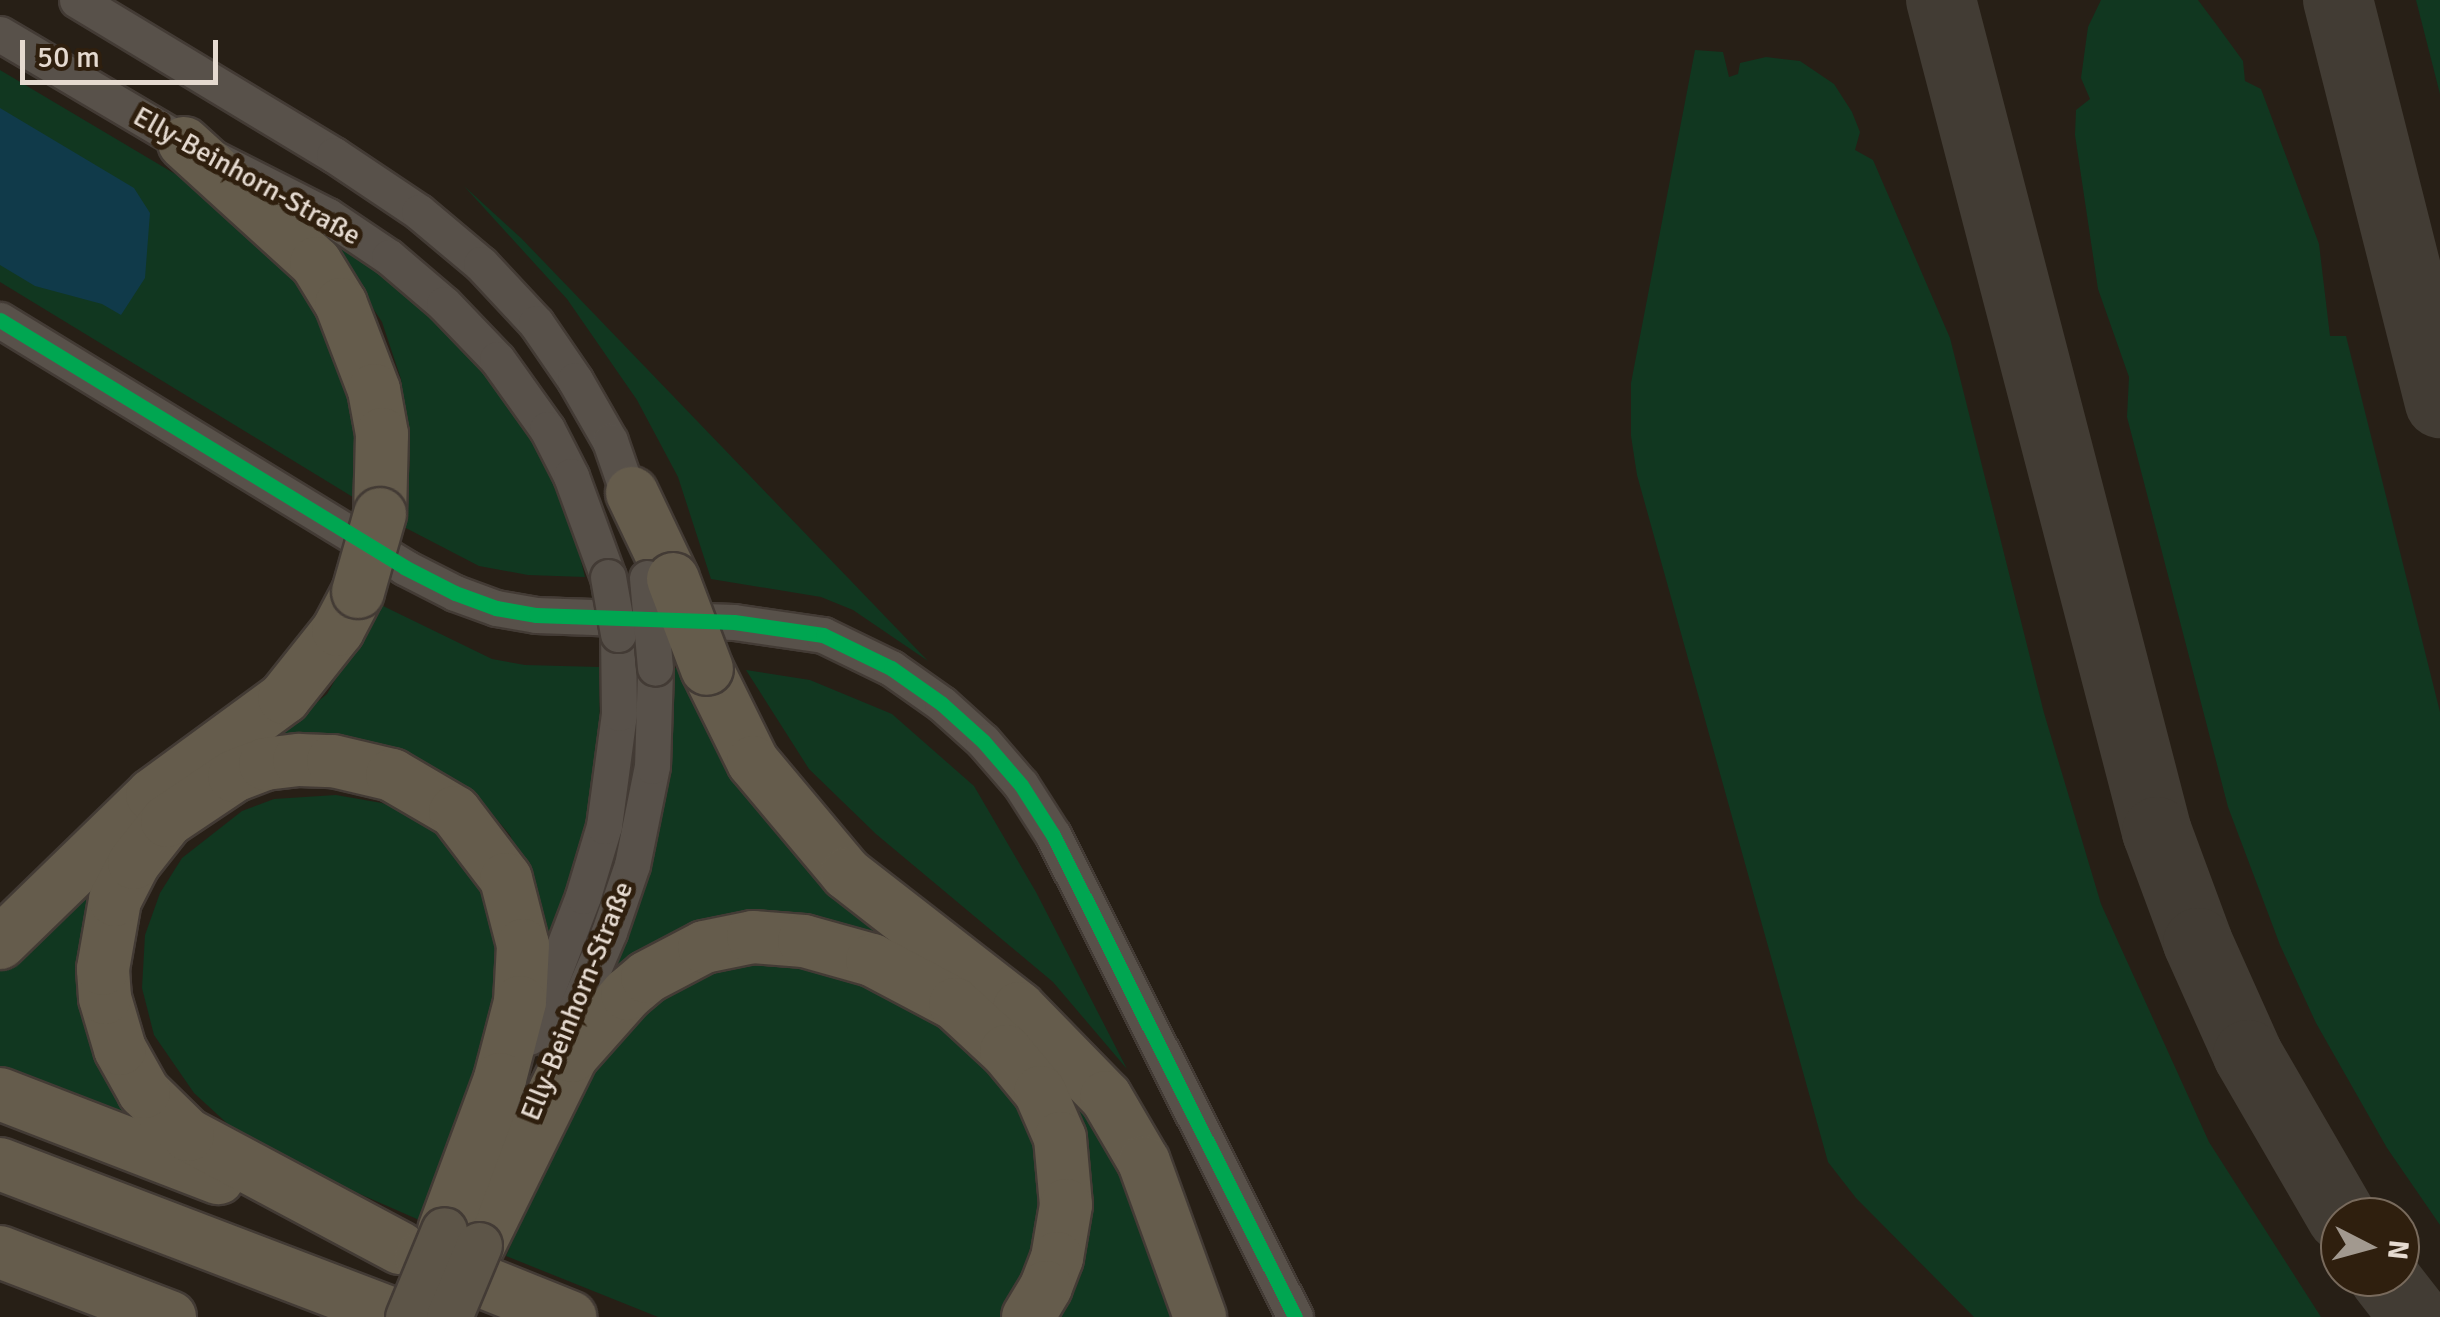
<!DOCTYPE html>
<html>
<head>
<meta charset="utf-8">
<style>
	body { margin:0 }
	#map { position:relative; width:2440px; height:1317px; overflow:hidden; background:#271f16; font-family:Signika,sans-serif }
	div>[style] { position:absolute }
	.green>* { inset:0; background:#113720 }
	.water>* { inset:0; background:#103a4a }
	.taxiway>* { height:70px; margin:-35px; padding:0 35px; transform-origin:35px; border-radius:35px; background:#423c34 }
	.roads { filter:drop-shadow(2px 0 #433b35) drop-shadow(-2px 0 #433b35) drop-shadow(0 2px #433b35) drop-shadow(0 -2px #433b35) }
	.minor>* { height:35px; margin:-17.5px; padding:0 17.5px; transform-origin:17.5px; border-radius:17.5px; background:#58514a }
	.highway>* { height:52px; margin:-26px; padding:0 26px; transform-origin:26px; border-radius:26px; background:#655c4c }
	.bridges { filter:drop-shadow(2px 0 #433b35) drop-shadow(-2px 0 #433b35) drop-shadow(0 2px #433b35) drop-shadow(0 -2px #433b35) }
	.minor-bridge>* { height:35px; margin:-17.5px; padding:0 17.5px; transform-origin:17.5px; border-radius:17.5px; background:#58514a }
	.major-bridge>* { height:45px; margin:-22.5px; padding:0 22.5px; transform-origin:22.5px; border-radius:22.5px; background:#5d5548 }
	.highway-bridge>* { height:52px; margin:-26px; padding:0 26px; transform-origin:26px; border-radius:26px; background:#655c4c }
	.bus-1>* { height:15px; margin:-7.5px; padding:0 7.5px; transform-origin:7.5px; border-radius:7.5px; background:#00a651 }
	span { translate:-50% -50%; white-space:nowrap; text-align:center; line-height:1.15; -webkit-text-stroke:10px #2f1f0e; paint-order:stroke }
	.street-label { font-size:28px; color:#e5dad0 }
	.north { position:absolute; left:2320px; top:1197px; width:100px; height:100px; box-sizing:border-box; background:#2f1f0e; border:2px solid #786a5c; border-radius:50%; rotate:96deg; font-size:28px; font-weight:700; line-height:40px; text-align:center; color:#e5dad0 }
	.north::after { content:''; display:block; margin:auto; width:35px; height:45px; background:#a2998f; clip-path:polygon(50% 0,100% 100%,50% 72%,0 100%) }
	.scale { position:absolute; left:20px; top:40px; width:198px; height:45px; box-sizing:border-box; border:5px solid #e5dad0; border-top:0; padding-left:12px; font-size:30px; line-height:35px; white-space:nowrap; color:#e5dad0; -webkit-text-stroke:8px #2f1f0e; paint-order:stroke }
</style>
</head>
<body>
<div id="map">
	<div class="green">
		<div style="clip-path:polygon(2101px 0,2198px 0,2216px 24px,2243px 61px,2245px 81px,2261px 89px,2319px 244px,2330px 336px,2346px 336px,2440px 712px,2440px 1225px,2387px 1148px,2316px 1023px,2280px 945px,2228px 807px,2127px 417px,2129px 377px,2098px 289px,2075px 135px,2076px 110px,2090px 99px,2081px 78px,2088px 27px)"></div>
		<div style="clip-path:polygon(2416px 0,2440px 0,2440px 94px)"></div>
		<div style="clip-path:polygon(1695px 50px,1723px 52px,1729px 77px,1738px 74px,1740px 63px,1766px 57px,1800px 61px,1834px 84px,1852px 112px,1860px 132px,1855px 150px,1873px 160px,1950px 338px,2044px 713px,2101px 904px,2209px 1142px,2321px 1317px,1974px 1317px,1856px 1198px,1828px 1162px,1637px 475px,1631px 436px,1631px 383px)"></div>
		<div style="clip-path:polygon(0 70px,224px 203px,289px 263px,328px 328px,356px 409px,361px 502px,0 282px)"></div>
		<div style="clip-path:polygon(464px 186px,521px 238px,928px 661px,853px 610px,821px 597px,711px 579px,678px 477px,637px 400px,567px 299px)"></div>
		<div style="clip-path:polygon(327px 238px,386px 278px,445px 328px,492px 379px,528px 430px,571px 520px,585px 577px,528px 575px,479px 566px,402px 526px,410px 463px,401px 379px,382px 322px)"></div>
		<div style="clip-path:polygon(379px 604px,492px 659px,525px 665px,599px 667px,600px 737px,593px 807px,548px 956px,539px 952px,541px 908px,510px 835px,475px 794px,424px 762px,364px 746px,289px 744px,281px 732px,327px 694px)"></div>
		<div style="clip-path:polygon(672px 668px,680px 668px,713px 742px,772px 828px,1087px 1109px,1156px 1249px,1172px 1317px,1047px 1317px,1063px 1106px,804px 928px,600px 1002px,667px 779px)"></div>
		<div style="clip-path:polygon(746px 670px,810px 680px,892px 714px,974px 786px,1036px 892px,1127px 1069px,1053px 982px,876px 834px,809px 769px)"></div>
		<div style="clip-path:polygon(336px 795px,382px 803px,424px 820px,464px 855px,496px 905px,503px 1018px,426px 1223px,280px 1159px,230px 1126px,194px 1093px,154px 1035px,142px 988px,145px 935px,160px 893px,182px 858px,242px 811px,274px 799px)"></div>
		<div style="clip-path:polygon(106px 855px,86px 979px,196px 1154px,0 1072px,0 960px)"></div>
		<div style="clip-path:polygon(745px 961px,795px 961px,869px 978px,983px 1053px,1027px 1115px,1044px 1167px,1035px 1271px,1001px 1317px,658px 1317px,506px 1256px,568px 1111px,609px 1041px,649px 1004px,696px 979px)"></div>
	</div>
	<div class="water">
		<div style="clip-path:polygon(0 108px,134px 188px,150px 213px,145px 278px,121px 315px,102px 304px,35px 286px,0 265px)"></div>
	</div>
	<div class="taxiway">
		<div style="left:1941px;top:0;width:860px;rotate:75.45deg"></div>
		<div style="left:2157px;top:832px;width:118px;rotate:69.7deg"></div>
		<div style="left:2198px;top:943px;width:123px;rotate:65.9deg"></div>
		<div style="left:2248px;top:1055px;width:187px;rotate:59.9deg"></div>
		<div style="left:2338px;top:0;width:416px;rotate:75.8deg"></div>
		<div style="left:2384px;top:1277px;width:51px;rotate:52.2deg"></div>
	</div>
	<div class="roads">
		<div class="minor">
			<div style="left:77px;top:0;width:300px;rotate:31.1deg"></div>
			<div style="left:334px;top:155px;width:102px;rotate:33.8deg"></div>
			<div style="left:419px;top:212px;width:81px;rotate:40deg"></div>
			<div style="left:481px;top:264px;width:81px;rotate:47deg"></div>
			<div style="left:536px;top:323px;width:69px;rotate:55.6deg"></div>
			<div style="left:575px;top:380px;width:70px;rotate:60.2deg"></div>
			<div style="left:610px;top:441px;width:76px;rotate:70.9deg"></div>
			<div style="left:0;top:34px;width:214px;rotate:30.6deg"></div>
			<div style="left:184px;top:143px;width:161px;rotate:26.9deg"></div>
			<div style="left:328px;top:216px;width:73px;rotate:33.9deg"></div>
			<div style="left:389px;top:257px;width:72px;rotate:40.5deg"></div>
			<div style="left:444px;top:304px;width:76px;rotate:46.1deg"></div>
			<div style="left:497px;top:359px;width:86px;rotate:54.5deg"></div>
			<div style="left:547px;top:429px;width:53px;rotate:62.9deg"></div>
			<div style="left:571px;top:476px;width:108px;rotate:69.9deg"></div>
			<div style="left:0;top:320px;width:474px;rotate:31.4deg"></div>
			<div style="left:404px;top:567px;width:57px;rotate:27deg"></div>
			<div style="left:455px;top:593px;width:44px;rotate:20.1deg"></div>
			<div style="left:496px;top:608px;width:41px;rotate:9.9deg"></div>
			<div style="left:536px;top:615px;width:198px;rotate:2deg"></div>
			<div style="left:734px;top:622px;width:90px;rotate:8.3deg"></div>
			<div style="left:823px;top:635px;width:76px;rotate:25.9deg"></div>
			<div style="left:891px;top:668px;width:62px;rotate:35.2deg"></div>
			<div style="left:942px;top:704px;width:55px;rotate:42.1deg"></div>
			<div style="left:983px;top:741px;width:58px;rotate:49.2deg"></div>
			<div style="left:1021px;top:785px;width:59px;rotate:57.4deg"></div>
			<div style="left:1053px;top:835px;width:539px;rotate:63.34deg"></div>
			<div style="left:529px;top:1037px;width:151px;rotate:-69deg"></div>
			<div style="left:583px;top:896px;width:73px;rotate:-73.3deg"></div>
			<div style="left:604px;top:826px;width:114px;rotate:-82.4deg"></div>
			<div style="left:619px;top:713px;width:79px;rotate:-90.7deg"></div>
			<div style="left:557px;top:1054px;width:133px;rotate:-66.9deg"></div>
			<div style="left:609px;top:932px;width:71px;rotate:-71.1deg"></div>
			<div style="left:632px;top:865px;width:101px;rotate:-78.6deg"></div>
			<div style="left:652px;top:766px;width:98px;rotate:-88.2deg"></div>
		</div>
		<div class="highway">
			<div style="left:184px;top:143px;width:178px;rotate:42.3deg"></div>
			<div style="left:316px;top:263px;width:48px;rotate:58.6deg"></div>
			<div style="left:341px;top:304px;width:92px;rotate:69deg"></div>
			<div style="left:374px;top:390px;width:45px;rotate:79.7deg"></div>
			<div style="left:382px;top:434px;width:80px;rotate:91.4deg"></div>
			<div style="left:632px;top:493px;width:95px;rotate:64.5deg"></div>
			<div style="left:707px;top:669px;width:104px;rotate:63.7deg"></div>
			<div style="left:753px;top:762px;width:146px;rotate:50deg"></div>
			<div style="left:847px;top:874px;width:218px;rotate:37.9deg"></div>
			<div style="left:1019px;top:1008px;width:124px;rotate:45.7deg"></div>
			<div style="left:1106px;top:1097px;width:75px;rotate:59.7deg"></div>
			<div style="left:1144px;top:1162px;width:165px;rotate:70.1deg"></div>
			<div style="left:0;top:943px;width:212px;rotate:-44.2deg"></div>
			<div style="left:152px;top:795px;width:164px;rotate:-36.3deg"></div>
			<div style="left:284px;top:698px;width:87px;rotate:-51.5deg"></div>
			<div style="left:338px;top:630px;width:43px;rotate:-62.2deg"></div>
			<div style="left:0;top:1094px;width:234px;rotate:21.1deg"></div>
			<div style="left:0;top:1164px;width:429px;rotate:20.9deg"></div>
			<div style="left:479px;top:1245px;width:211px;rotate:-63.8deg"></div>
			<div style="left:572px;top:1056px;width:83px;rotate:-48.4deg"></div>
			<div style="left:627px;top:994px;width:26px;rotate:-40deg"></div>
			<div style="left:647px;top:977px;width:64px;rotate:-27.8deg"></div>
			<div style="left:704px;top:947px;width:50px;rotate:-11.5deg"></div>
			<div style="left:753px;top:937px;width:51px;rotate:4.5deg"></div>
			<div style="left:804px;top:941px;width:71px;rotate:15.6deg"></div>
			<div style="left:872px;top:960px;width:94px;rotate:27.9deg"></div>
			<div style="left:955px;top:1004px;width:69px;rotate:42.7deg"></div>
			<div style="left:1006px;top:1051px;width:53px;rotate:50.3deg"></div>
			<div style="left:1040px;top:1092px;width:50px;rotate:66.5deg"></div>
			<div style="left:1060px;top:1138px;width:67px;rotate:84.9deg"></div>
			<div style="left:1066px;top:1205px;width:54px;rotate:99.6deg"></div>
			<div style="left:1057px;top:1258px;width:31px;rotate:111deg"></div>
			<div style="left:1046px;top:1287px;width:35px;rotate:121deg"></div>
			<div style="left:400px;top:1248px;width:240px;rotate:-151.9deg"></div>
			<div style="left:188px;top:1135px;width:62px;rotate:-135.7deg"></div>
			<div style="left:144px;top:1092px;width:49px;rotate:-119.2deg"></div>
			<div style="left:120px;top:1049px;width:53px;rotate:-106.4deg"></div>
			<div style="left:105px;top:998px;width:29px;rotate:-94deg"></div>
			<div style="left:103px;top:969px;width:70px;rotate:-80.1deg"></div>
			<div style="left:115px;top:900px;width:42px;rotate:-62.8deg"></div>
			<div style="left:134px;top:863px;width:53px;rotate:-51.8deg"></div>
			<div style="left:167px;top:821px;width:81px;rotate:-33.9deg"></div>
			<div style="left:234px;top:776px;width:33px;rotate:-21deg"></div>
			<div style="left:265px;top:764px;width:34px;rotate:-7deg"></div>
			<div style="left:299px;top:760px;width:34px;rotate:2deg"></div>
			<div style="left:333px;top:761px;width:61px;rotate:13.3deg"></div>
			<div style="left:392px;top:775px;width:73px;rotate:30.4deg"></div>
			<div style="left:455px;top:812px;width:84px;rotate:52.7deg"></div>
			<div style="left:506px;top:879px;width:68px;rotate:75.6deg"></div>
			<div style="left:523px;top:945px;width:57px;rotate:93deg"></div>
			<div style="left:520px;top:1002px;width:80px;rotate:104.6deg"></div>
			<div style="left:500px;top:1079px;width:161px;rotate:110.3deg"></div>
			<div style="left:0;top:1252px;width:182px;rotate:20.9deg"></div>
			<div style="left:421px;top:1257px;width:161px;rotate:21.9deg"></div>
		</div>
	</div>
	<div class="bridges">
		<div class="minor-bridge">
			<div style="left:608px;top:577px;width:58px;rotate:80deg"></div>
			<div style="left:647px;top:578px;width:90px;rotate:84.9deg"></div>
		</div>
		<div class="major-bridge">
			<div style="left:408px;top:1317px;width:94px;rotate:-67.5deg"></div>
			<div style="left:449px;top:1317px;width:78px;rotate:-67.4deg"></div>
		</div>
		<div class="highway-bridge">
			<div style="left:673px;top:579px;width:96px;rotate:69.3deg"></div>
			<div style="left:358px;top:592px;width:81px;rotate:-74.2deg"></div>
		</div>
	</div>
	<div class="bus-1">
		<div style="left:0;top:320px;width:474px;rotate:31.4deg"></div>
		<div style="left:404px;top:567px;width:57px;rotate:27deg"></div>
		<div style="left:455px;top:593px;width:44px;rotate:20.1deg"></div>
		<div style="left:496px;top:608px;width:41px;rotate:9.9deg"></div>
		<div style="left:536px;top:615px;width:198px;rotate:2deg"></div>
		<div style="left:734px;top:622px;width:90px;rotate:8.3deg"></div>
		<div style="left:823px;top:635px;width:76px;rotate:25.9deg"></div>
		<div style="left:891px;top:668px;width:62px;rotate:35.2deg"></div>
		<div style="left:942px;top:704px;width:55px;rotate:42.1deg"></div>
		<div style="left:983px;top:741px;width:58px;rotate:49.2deg"></div>
		<div style="left:1021px;top:785px;width:59px;rotate:57.4deg"></div>
		<div style="left:1053px;top:835px;width:539px;rotate:63.34deg"></div>
	</div>
	<div class="street-label">
		<span style="left:247px;top:176px;rotate:29deg">Elly-Beinhorn-Straße</span>
		<span style="left:577px;top:1001px;rotate:-68deg">Elly-Beinhorn-Straße</span>
	</div>
	<div class="north">N</div>
	<div class="scale">50 m</div>
</div>
</body>
</html>
